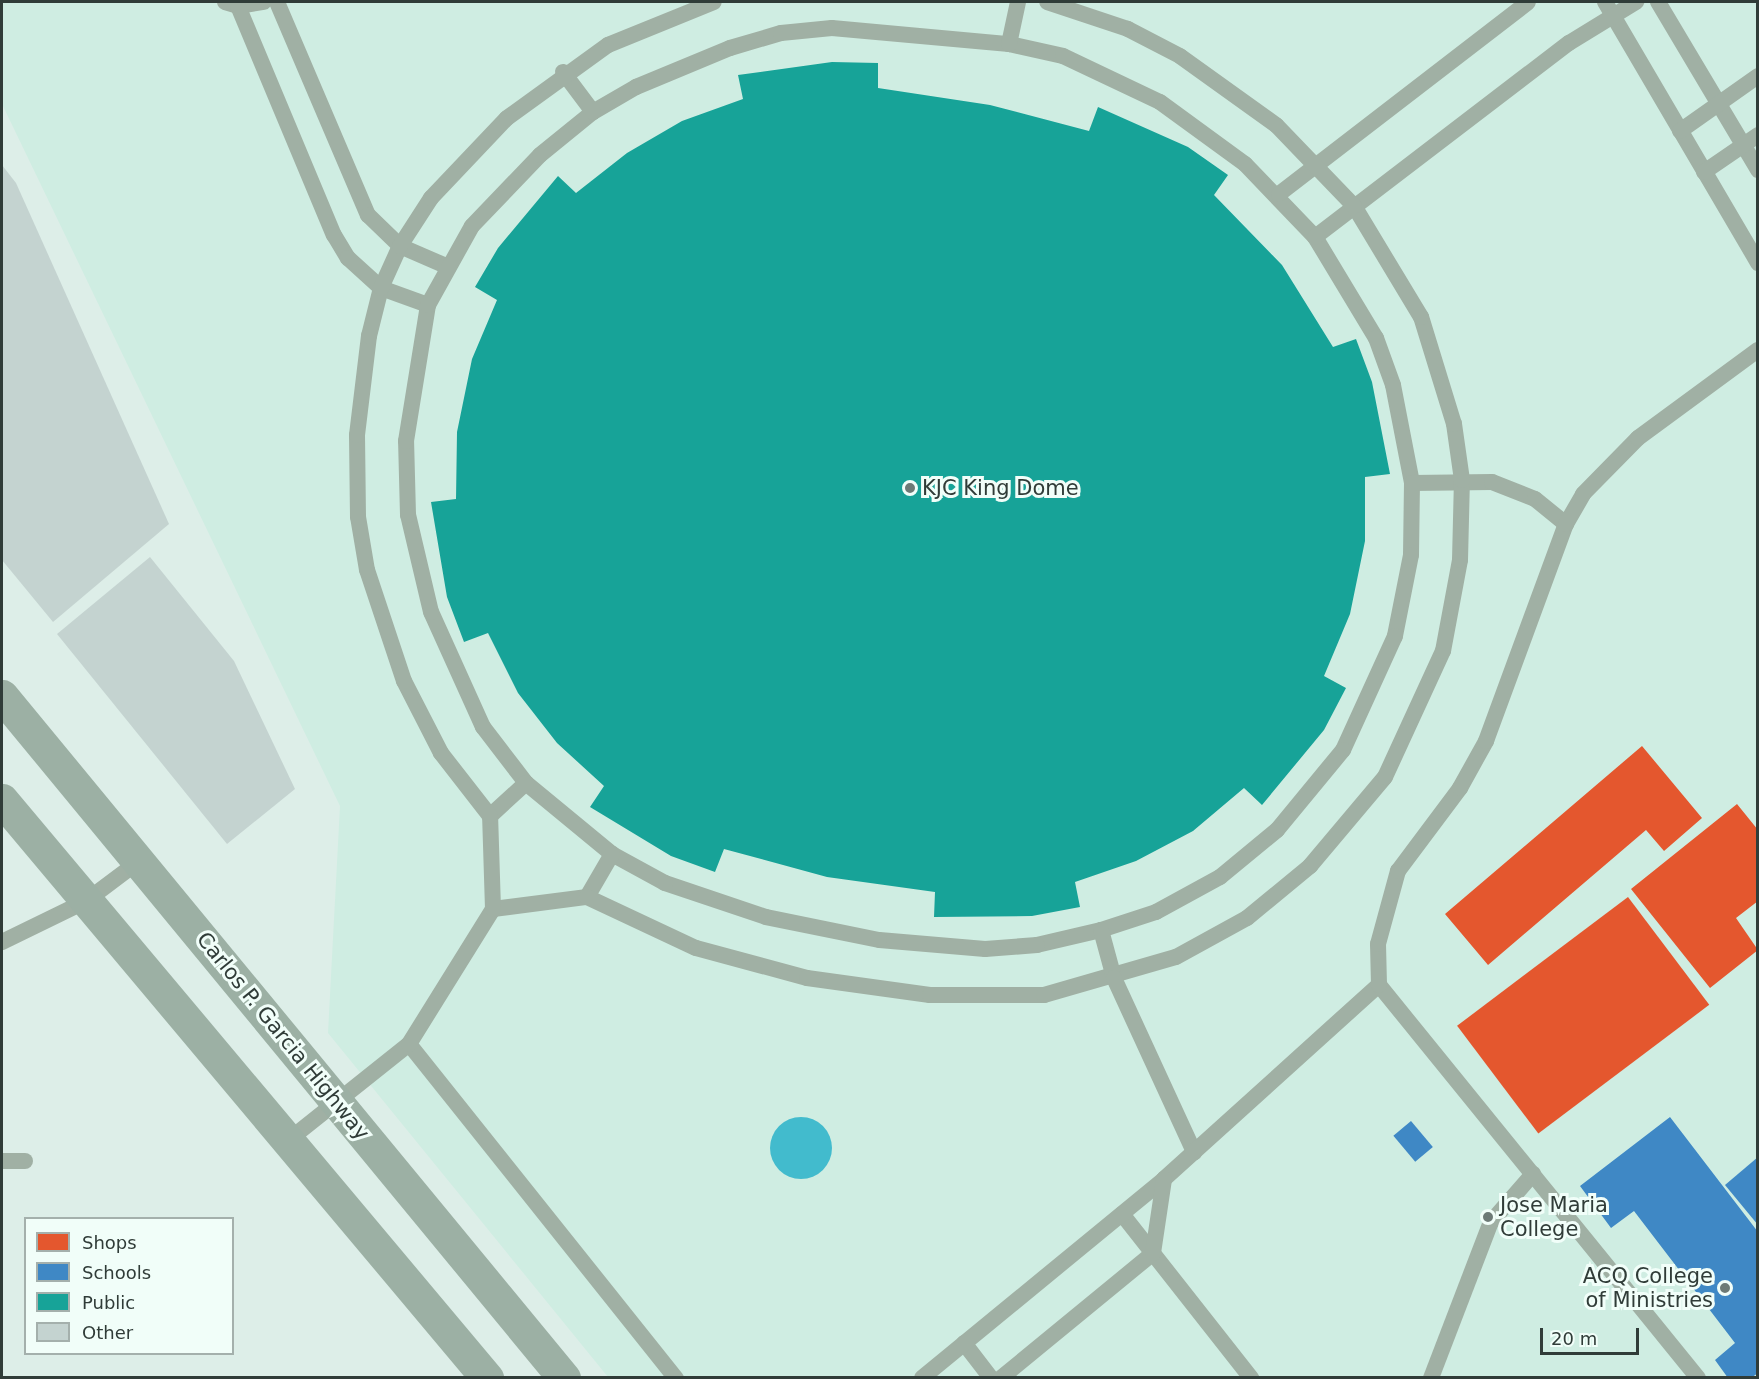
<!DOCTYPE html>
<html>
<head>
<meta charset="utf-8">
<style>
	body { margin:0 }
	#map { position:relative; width:1759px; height:1379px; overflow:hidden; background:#ddeee8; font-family:"DejaVu Sans",sans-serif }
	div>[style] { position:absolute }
	.built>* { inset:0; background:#cfede2 }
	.water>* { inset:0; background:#42bbcd }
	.round { border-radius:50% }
	.shops>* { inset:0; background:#e4572e; transform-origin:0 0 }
	.schools>* { inset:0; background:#3f88c5; transform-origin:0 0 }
	.public>* { inset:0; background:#17a398 }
	.building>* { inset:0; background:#c4d3d0 }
	.service>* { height:16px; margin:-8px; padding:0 8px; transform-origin:8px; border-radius:8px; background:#a0b0a4 }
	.trunk>* { height:33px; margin:-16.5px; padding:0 16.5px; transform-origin:16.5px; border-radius:16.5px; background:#9cb0a4 }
	.dots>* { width:16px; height:16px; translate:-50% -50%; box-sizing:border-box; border:3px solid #f1fef9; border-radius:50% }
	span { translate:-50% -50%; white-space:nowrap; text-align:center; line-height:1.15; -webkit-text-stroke:6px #f1fef9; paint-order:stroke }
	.poi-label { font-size:21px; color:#303c38 }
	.left { translate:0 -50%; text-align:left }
	.right { translate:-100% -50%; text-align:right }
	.street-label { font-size:21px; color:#303c38 }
	.frame { position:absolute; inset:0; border:3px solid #303c38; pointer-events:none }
	.legend { position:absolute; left:24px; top:1217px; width:210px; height:138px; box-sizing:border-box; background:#f1fef9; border:2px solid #a4b0ac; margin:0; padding:8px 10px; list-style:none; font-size:18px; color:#303c38 }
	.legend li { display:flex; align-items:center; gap:12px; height:30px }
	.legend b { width:30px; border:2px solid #a4b0ac }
	.scale { position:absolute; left:1540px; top:1328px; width:99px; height:27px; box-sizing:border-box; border:3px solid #303c38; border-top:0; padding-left:8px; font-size:18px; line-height:21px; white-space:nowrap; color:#303c38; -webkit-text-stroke:4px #f1fef9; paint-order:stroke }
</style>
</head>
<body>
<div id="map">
	<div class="built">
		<div style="clip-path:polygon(2px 2px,1757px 2px,1757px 1377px,608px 1377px,328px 1033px,340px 806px,2px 104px)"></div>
	</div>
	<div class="water">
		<div class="round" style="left:770px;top:1117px;width:62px;height:62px"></div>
	</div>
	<div class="shops">
		<div style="clip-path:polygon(1642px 746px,1702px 818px,1664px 851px,1646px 830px,1488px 965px,1445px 914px)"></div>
		<div style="clip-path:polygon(1737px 804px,1758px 830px,1758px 901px,1736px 918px,1758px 950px,1710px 988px,1631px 889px)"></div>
		<div style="left:1628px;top:897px;width:135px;height:214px;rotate:53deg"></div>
	</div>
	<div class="schools">
		<div style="clip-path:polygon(1670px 1117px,1758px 1232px,1758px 1373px,1751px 1378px,1728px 1378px,1715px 1360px,1735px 1343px,1634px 1211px,1611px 1228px,1580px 1186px)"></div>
		<div style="left:1411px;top:1121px;width:34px;height:23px;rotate:50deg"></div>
		<div style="clip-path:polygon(1758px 1157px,1758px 1225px,1725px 1185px)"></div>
	</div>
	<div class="public">
		<div style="clip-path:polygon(832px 62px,878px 63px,878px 88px,990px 105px,1089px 131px,1098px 107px,1188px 147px,1228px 175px,1214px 195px,1282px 265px,1333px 347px,1356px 339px,1372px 382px,1390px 474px,1365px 477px,1365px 541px,1350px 614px,1324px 676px,1346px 688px,1324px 730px,1262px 805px,1244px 788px,1193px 831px,1136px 861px,1075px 882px,1080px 907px,1032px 916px,934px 917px,935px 892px,827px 877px,724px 849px,715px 872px,671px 856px,590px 807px,604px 786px,557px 743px,518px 693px,488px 633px,464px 642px,447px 597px,431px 502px,456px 499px,457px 432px,472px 359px,497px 300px,475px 287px,498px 248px,558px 176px,576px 193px,627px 153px,682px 121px,743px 99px,738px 75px)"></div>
	</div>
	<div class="building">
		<div style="clip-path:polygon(2px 165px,16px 183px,169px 524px,53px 622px,2px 560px)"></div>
		<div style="clip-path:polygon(150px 557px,234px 661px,295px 789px,227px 844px,57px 634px)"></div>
	</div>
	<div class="service">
		<div style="left:225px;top:2px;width:14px;rotate:17deg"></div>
		<div style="left:238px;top:6px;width:26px;rotate:-9deg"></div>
		<div style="left:277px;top:2px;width:232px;rotate:66.9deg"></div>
		<div style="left:368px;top:215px;width:45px;rotate:44.1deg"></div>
		<div style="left:400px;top:246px;width:50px;rotate:23.5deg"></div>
		<div style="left:1605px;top:2px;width:303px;rotate:59.6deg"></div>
		<div style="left:1658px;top:2px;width:196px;rotate:59.2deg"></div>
		<div style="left:238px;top:6px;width:248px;rotate:67.3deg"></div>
		<div style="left:334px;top:235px;width:27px;rotate:59deg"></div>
		<div style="left:348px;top:258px;width:45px;rotate:42.3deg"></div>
		<div style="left:381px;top:288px;width:50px;rotate:19.9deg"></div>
		<div style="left:832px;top:28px;width:178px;rotate:5.2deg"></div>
		<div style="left:1009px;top:44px;width:55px;rotate:12.5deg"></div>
		<div style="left:1063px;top:56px;width:107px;rotate:25.4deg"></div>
		<div style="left:1160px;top:102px;width:105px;rotate:36.1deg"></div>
		<div style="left:1245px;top:164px;width:101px;rotate:46.2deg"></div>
		<div style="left:1315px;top:237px;width:118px;rotate:58.9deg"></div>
		<div style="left:1376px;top:338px;width:50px;rotate:70.1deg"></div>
		<div style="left:1393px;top:385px;width:100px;rotate:79deg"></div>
		<div style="left:1412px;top:483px;width:72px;rotate:90.8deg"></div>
		<div style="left:1411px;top:555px;width:83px;rotate:101.2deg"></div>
		<div style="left:1395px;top:636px;width:125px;rotate:114.5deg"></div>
		<div style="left:1343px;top:750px;width:104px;rotate:129.5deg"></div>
		<div style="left:1277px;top:830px;width:74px;rotate:140.5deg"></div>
		<div style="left:1220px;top:877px;width:73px;rotate:151.3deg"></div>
		<div style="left:1156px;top:912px;width:58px;rotate:161.9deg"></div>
		<div style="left:1101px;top:930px;width:66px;rotate:166.8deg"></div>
		<div style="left:1037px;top:945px;width:52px;rotate:175.6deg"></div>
		<div style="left:985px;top:949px;width:106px;rotate:-175.1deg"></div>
		<div style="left:879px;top:940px;width:115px;rotate:-168.5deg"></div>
		<div style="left:766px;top:917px;width:107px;rotate:-161.4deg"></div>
		<div style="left:665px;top:883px;width:60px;rotate:-151.3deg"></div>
		<div style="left:612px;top:854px;width:112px;rotate:-140.5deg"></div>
		<div style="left:526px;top:783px;width:71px;rotate:-127.5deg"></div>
		<div style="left:483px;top:727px;width:126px;rotate:-114.3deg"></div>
		<div style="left:431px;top:612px;width:100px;rotate:-103.3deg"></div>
		<div style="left:408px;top:515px;width:74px;rotate:-91.5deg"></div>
		<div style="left:406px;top:441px;width:138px;rotate:-80.8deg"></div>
		<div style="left:428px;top:305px;width:90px;rotate:-60.9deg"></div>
		<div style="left:472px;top:226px;width:98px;rotate:-46.2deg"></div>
		<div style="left:540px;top:155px;width:68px;rotate:-39.1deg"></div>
		<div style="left:593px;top:112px;width:50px;rotate:-30.2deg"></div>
		<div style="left:636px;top:87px;width:102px;rotate:-22.5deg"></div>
		<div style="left:730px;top:48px;width:53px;rotate:-16.4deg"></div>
		<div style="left:781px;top:33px;width:51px;rotate:-5.6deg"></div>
		<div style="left:1009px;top:44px;width:43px;rotate:-77.9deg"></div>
		<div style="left:563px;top:72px;width:50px;rotate:53.1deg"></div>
		<div style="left:1680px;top:131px;width:95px;rotate:-35.2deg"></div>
		<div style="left:1704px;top:172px;width:65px;rotate:-34.4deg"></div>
		<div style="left:1279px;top:194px;width:314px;rotate:-37.6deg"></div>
		<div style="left:1315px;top:237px;width:320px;rotate:-37.4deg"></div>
		<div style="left:1569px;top:43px;width:79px;rotate:-31.5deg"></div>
		<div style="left:1412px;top:483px;width:80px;rotate:-0.7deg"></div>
		<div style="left:1492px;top:482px;width:46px;rotate:21.6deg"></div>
		<div style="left:1535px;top:499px;width:40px;rotate:39deg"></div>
		<div style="left:490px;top:816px;width:49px;rotate:-42.5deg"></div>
		<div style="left:587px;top:897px;width:50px;rotate:-59.8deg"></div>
		<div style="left:493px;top:909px;width:95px;rotate:-7.3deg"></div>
		<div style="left:587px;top:897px;width:120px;rotate:25.1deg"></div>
		<div style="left:696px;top:948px;width:115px;rotate:15.1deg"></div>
		<div style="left:807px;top:978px;width:124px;rotate:7.9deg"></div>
		<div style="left:930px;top:995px;width:114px"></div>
		<div style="left:1044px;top:995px;width:137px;rotate:-16.1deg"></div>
		<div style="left:1176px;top:957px;width:81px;rotate:-28.8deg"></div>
		<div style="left:1247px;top:918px;width:82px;rotate:-39.5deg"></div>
		<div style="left:1310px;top:866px;width:116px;rotate:-49.9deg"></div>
		<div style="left:1385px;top:777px;width:139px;rotate:-65.3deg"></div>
		<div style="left:1443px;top:651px;width:93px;rotate:-79.4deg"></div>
		<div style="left:1460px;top:560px;width:80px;rotate:-88.6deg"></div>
		<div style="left:1462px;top:480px;width:57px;rotate:-98.1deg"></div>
		<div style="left:1454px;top:424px;width:112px;rotate:-107.1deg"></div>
		<div style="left:1421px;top:317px;width:130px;rotate:-121.1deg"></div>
		<div style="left:1354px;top:206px;width:112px;rotate:-133.9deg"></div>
		<div style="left:1276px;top:125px;width:118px;rotate:-144.3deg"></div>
		<div style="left:1180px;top:56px;width:59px;rotate:-152.6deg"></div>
		<div style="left:1128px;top:29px;width:85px;rotate:-161.6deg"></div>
		<div style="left:1101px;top:930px;width:50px;rotate:74.8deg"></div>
		<div style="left:1114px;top:978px;width:192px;rotate:65.3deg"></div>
		<div style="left:2px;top:942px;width:93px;rotate:-26deg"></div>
		<div style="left:86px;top:901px;width:66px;rotate:-37deg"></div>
		<div style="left:409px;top:1044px;width:428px;rotate:51.4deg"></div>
		<div style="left:290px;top:1139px;width:152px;rotate:-38.6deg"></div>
		<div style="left:409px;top:1044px;width:159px;rotate:-58.1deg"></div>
		<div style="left:493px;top:909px;width:93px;rotate:-91.8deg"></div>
		<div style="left:490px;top:816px;width:80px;rotate:-127.9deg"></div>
		<div style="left:441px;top:753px;width:81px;rotate:-117.2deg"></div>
		<div style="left:404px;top:681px;width:117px;rotate:-108.4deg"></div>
		<div style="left:367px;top:570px;width:54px;rotate:-99.6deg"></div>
		<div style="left:358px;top:517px;width:82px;rotate:-90.7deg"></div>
		<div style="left:357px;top:435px;width:100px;rotate:-83.1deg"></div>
		<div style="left:369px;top:336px;width:49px;rotate:-76deg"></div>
		<div style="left:381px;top:288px;width:46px;rotate:-65.7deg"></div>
		<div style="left:400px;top:246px;width:57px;rotate:-57.1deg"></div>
		<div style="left:431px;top:198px;width:110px;rotate:-46.5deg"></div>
		<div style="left:507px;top:118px;width:125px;rotate:-35.9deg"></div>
		<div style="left:608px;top:45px;width:114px;rotate:-22.1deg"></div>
		<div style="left:2px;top:1161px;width:23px"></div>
		<div style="left:1122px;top:1214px;width:209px;rotate:51.8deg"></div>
		<div style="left:964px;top:1343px;width:44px;rotate:52.4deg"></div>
		<div style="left:922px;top:1378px;width:313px;rotate:-39.4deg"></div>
		<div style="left:1164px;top:1179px;width:290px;rotate:-42.1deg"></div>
		<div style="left:1001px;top:1378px;width:197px;rotate:-39.4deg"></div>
		<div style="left:1153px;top:1253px;width:75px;rotate:-81.5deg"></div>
		<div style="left:1431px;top:1378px;width:167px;rotate:-69deg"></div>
		<div style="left:1491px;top:1222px;width:64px;rotate:-48.8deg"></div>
		<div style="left:1698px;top:1378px;width:506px;rotate:-129.07deg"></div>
		<div style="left:1379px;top:985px;width:41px;rotate:-91.4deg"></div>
		<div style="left:1378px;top:944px;width:76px;rotate:-74.7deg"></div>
		<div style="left:1398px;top:871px;width:104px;rotate:-53.2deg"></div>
		<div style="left:1460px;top:788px;width:54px;rotate:-61deg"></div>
		<div style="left:1486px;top:741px;width:231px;rotate:-69.8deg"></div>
		<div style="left:1566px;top:524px;width:34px;rotate:-60deg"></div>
		<div style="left:1583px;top:494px;width:78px;rotate:-45.5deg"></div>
		<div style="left:1638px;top:438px;width:149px;rotate:-36.3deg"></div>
	</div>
	<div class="trunk">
		<div style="left:2px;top:696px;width:884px;rotate:50.51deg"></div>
		<div style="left:2px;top:800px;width:755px;rotate:50deg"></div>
	</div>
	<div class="dots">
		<div style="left:910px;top:488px;background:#6d7a76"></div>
		<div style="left:1488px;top:1217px;background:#6d7a76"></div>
		<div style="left:1725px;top:1288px;background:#6d7a76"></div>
	</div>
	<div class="poi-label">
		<span class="left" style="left:922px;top:488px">KJC King Dome</span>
		<span class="left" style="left:1500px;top:1217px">Jose Maria<br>College</span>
		<span class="right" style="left:1713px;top:1288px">ACQ College<br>of Ministries</span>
	</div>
	<div class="street-label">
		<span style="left:283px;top:1036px;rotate:51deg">Carlos P. Garcia Highway</span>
	</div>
	<div class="frame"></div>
	<ul class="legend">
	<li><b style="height:16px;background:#e4572e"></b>Shops</li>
	<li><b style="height:16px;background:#3f88c5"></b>Schools</li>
	<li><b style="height:16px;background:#17a398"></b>Public</li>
	<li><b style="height:16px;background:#c4d3d0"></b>Other</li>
	</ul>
	<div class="scale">20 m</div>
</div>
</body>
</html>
